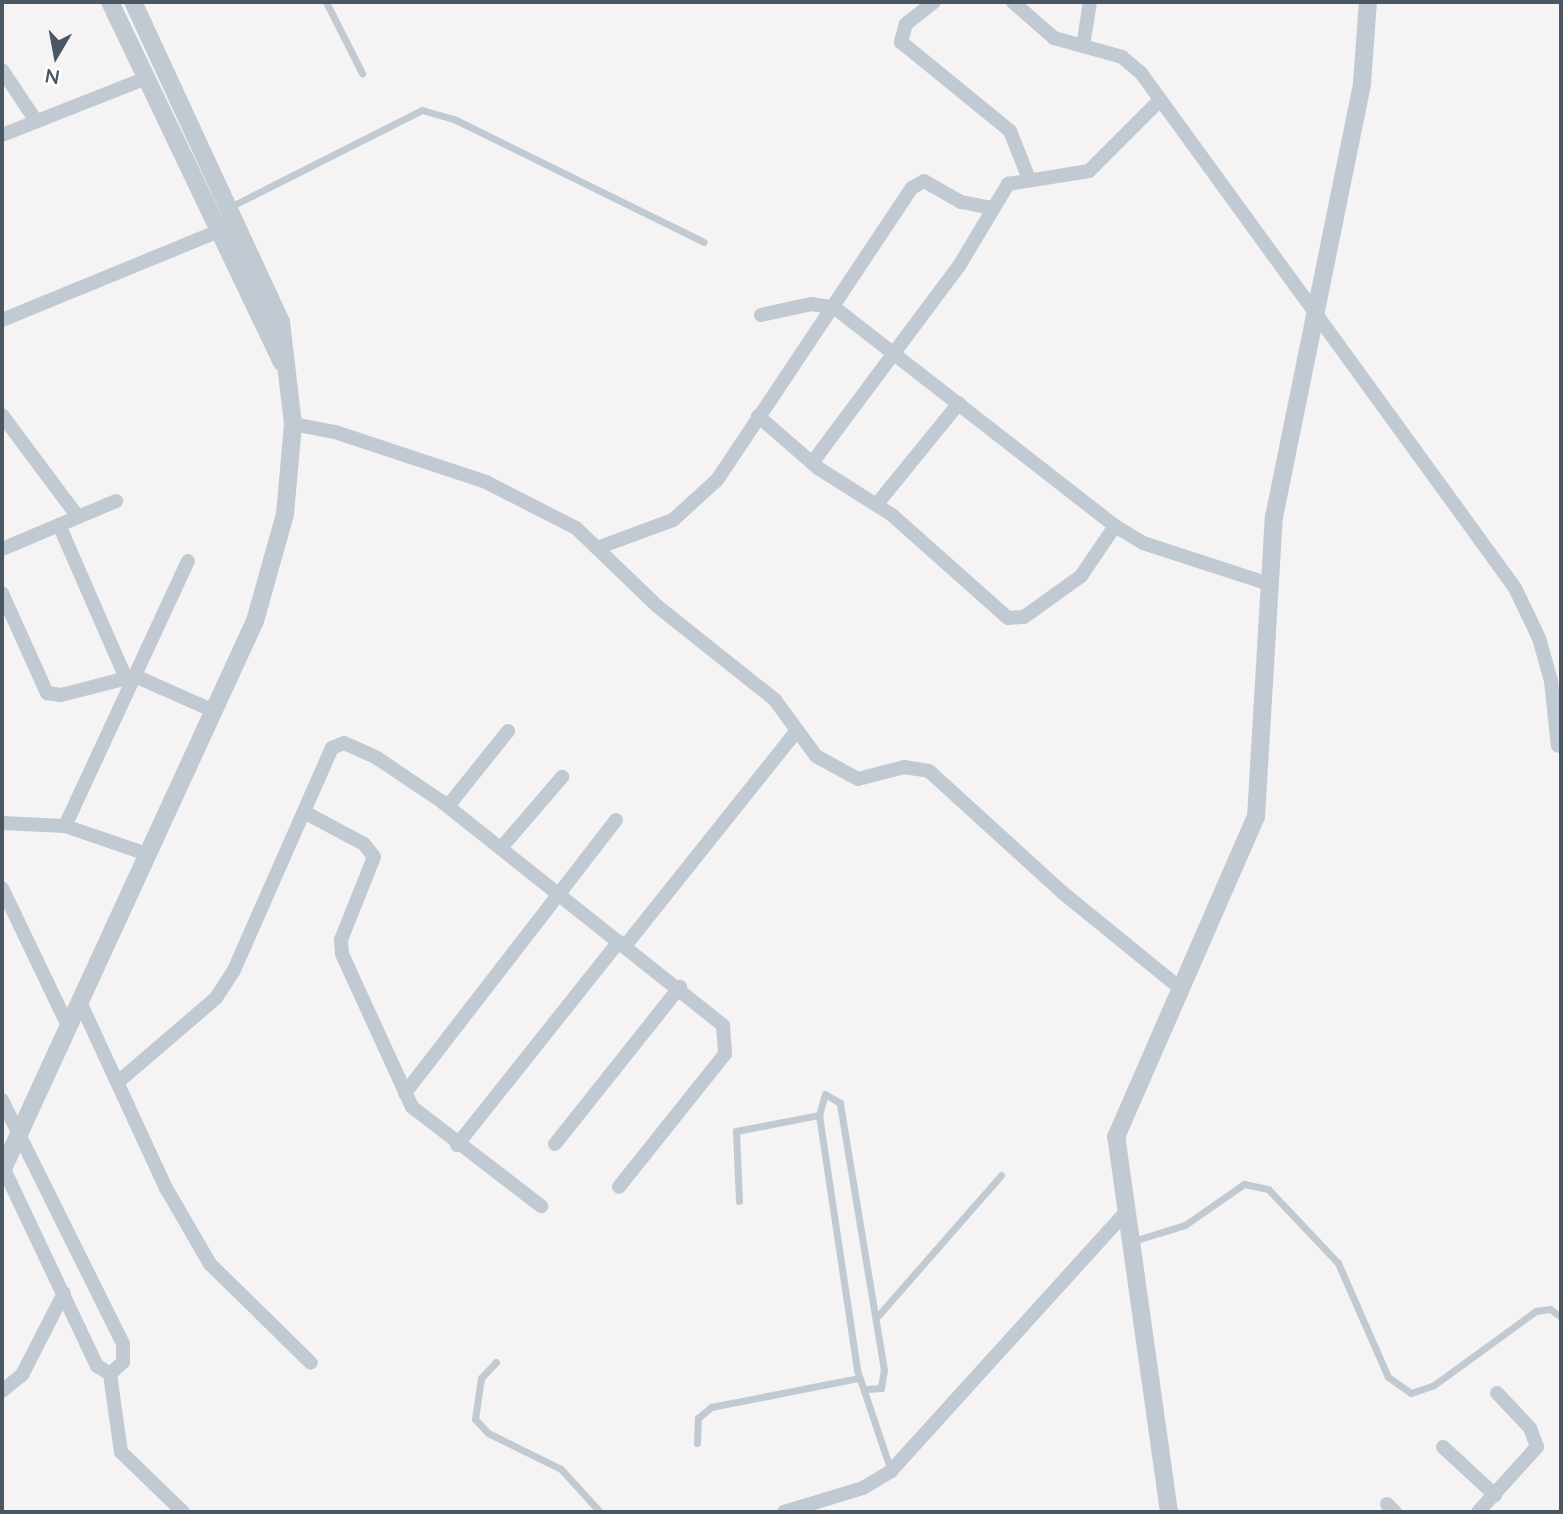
<!DOCTYPE html>
<html>
<head>
<meta charset="utf-8">
<style>
	body { margin:0 }
	#map { position:relative; width:1563px; height:1514px; overflow:hidden; background:#f5f3f3; font-family:Lato,sans-serif }
	div>[style] { position:absolute }
	.service>* { height:7px; margin:-3.5px; padding:0 3.5px; transform-origin:3.5px; border-radius:3.5px; background:#c1cad2 }
	.minor>* { height:14px; margin:-7px; padding:0 7px; transform-origin:7px; border-radius:7px; background:#c1cad2 }
	.tertiary>* { height:18px; margin:-9px; padding:0 9px; transform-origin:9px; border-radius:9px; background:#c1cad2 }
	span { translate:-50% -50%; white-space:nowrap; text-align:center; line-height:1.15; -webkit-text-stroke:6px #fff; paint-order:stroke }
	.frame { position:absolute; inset:0; border:4px solid #4a5661; pointer-events:none }
	.north { position:absolute; left:21px; top:21px; width:70px; height:70px; -webkit-text-stroke:5px #fff; paint-order:stroke; rotate:190deg; font-size:19px; font-weight:700; line-height:28px; text-align:center; color:#4a5661 }
	.north::after { content:''; display:block; margin:auto; width:24px; height:32px; background:#4a5661; clip-path:polygon(50% 0,100% 100%,50% 72%,0 100%) }
</style>
</head>
<body>
<div id="map">
	<div class="service">
		<div style="left:326px;top:2px;width:80px;rotate:63.1deg"></div>
		<div style="left:232px;top:206px;width:213px;rotate:-26.8deg"></div>
		<div style="left:422px;top:110px;width:35px;rotate:16deg"></div>
		<div style="left:456px;top:120px;width:276px;rotate:26.2deg"></div>
		<div style="left:739px;top:1201px;width:70px;rotate:-92.5deg"></div>
		<div style="left:736px;top:1131px;width:85px;rotate:-10.9deg"></div>
		<div style="left:1133px;top:1241px;width:54px;rotate:-17.1deg"></div>
		<div style="left:1185px;top:1225px;width:72px;rotate:-34.8deg"></div>
		<div style="left:1244px;top:1184px;width:25px;rotate:12deg"></div>
		<div style="left:1268px;top:1189px;width:102px;rotate:46.6deg"></div>
		<div style="left:1338px;top:1263px;width:124px;rotate:66.3deg"></div>
		<div style="left:1388px;top:1377px;width:28px;rotate:35deg"></div>
		<div style="left:1411px;top:1393px;width:24px;rotate:-19deg"></div>
		<div style="left:1434px;top:1385px;width:126px;rotate:-36deg"></div>
		<div style="left:1536px;top:1311px;width:14px;rotate:-8deg"></div>
		<div style="left:1550px;top:1309px;width:14px;rotate:36deg"></div>
		<div style="left:876px;top:1318px;width:190px;rotate:-48.8deg"></div>
		<div style="left:496px;top:1362px;width:22px;rotate:133deg"></div>
		<div style="left:481px;top:1378px;width:41px;rotate:98.3deg"></div>
		<div style="left:475px;top:1419px;width:19px;rotate:47deg"></div>
		<div style="left:488px;top:1433px;width:81px;rotate:26.3deg"></div>
		<div style="left:561px;top:1469px;width:58px;rotate:47.8deg"></div>
		<div style="left:867px;top:1389px;width:14px;rotate:-4deg"></div>
		<div style="left:881px;top:1388px;width:18px;rotate:-81deg"></div>
		<div style="left:884px;top:1370px;width:271px;rotate:-99.4deg"></div>
		<div style="left:840px;top:1103px;width:17px;rotate:-149deg"></div>
		<div style="left:825px;top:1094px;width:22px;rotate:106deg"></div>
		<div style="left:819px;top:1115px;width:258px;rotate:81.5deg"></div>
		<div style="left:857px;top:1370px;width:107px;rotate:71.4deg"></div>
		<div style="left:697px;top:1443px;width:25px;rotate:-88deg"></div>
		<div style="left:698px;top:1418px;width:17px;rotate:-40deg"></div>
		<div style="left:711px;top:1407px;width:151px;rotate:-11.1deg"></div>
	</div>
	<div class="minor">
		<div style="left:934px;top:2px;width:36px;rotate:142deg"></div>
		<div style="left:906px;top:24px;width:19px;rotate:106deg"></div>
		<div style="left:901px;top:42px;width:141px;rotate:39.2deg"></div>
		<div style="left:1010px;top:131px;width:52px;rotate:68.4deg"></div>
		<div style="left:1013px;top:2px;width:55px;rotate:41.3deg"></div>
		<div style="left:1054px;top:38px;width:71px;rotate:15.6deg"></div>
		<div style="left:1122px;top:57px;width:25px;rotate:40deg"></div>
		<div style="left:1141px;top:73px;width:636px;rotate:54.01deg"></div>
		<div style="left:1515px;top:588px;width:55px;rotate:64.4deg"></div>
		<div style="left:1539px;top:638px;width:45px;rotate:74.4deg"></div>
		<div style="left:1551px;top:681px;width:65px;rotate:83.9deg"></div>
		<div style="left:1083px;top:46px;width:45px;rotate:-81deg"></div>
		<div style="left:2px;top:70px;width:61px;rotate:56.3deg"></div>
		<div style="left:2px;top:135px;width:156px;rotate:-21.5deg"></div>
		<div style="left:761px;top:315px;width:51px;rotate:-12.4deg"></div>
		<div style="left:811px;top:304px;width:24px;rotate:9deg"></div>
		<div style="left:835px;top:308px;width:355px;rotate:37.9deg"></div>
		<div style="left:1115px;top:526px;width:33px;rotate:31deg"></div>
		<div style="left:1143px;top:543px;width:129px;rotate:18deg"></div>
		<div style="left:2px;top:320px;width:235px;rotate:-22.3deg"></div>
		<div style="left:2px;top:415px;width:127px;rotate:53.3deg"></div>
		<div style="left:758px;top:416px;width:79px;rotate:40.9deg"></div>
		<div style="left:818px;top:468px;width:88px;rotate:32.4deg"></div>
		<div style="left:892px;top:515px;width:155px;rotate:41.6deg"></div>
		<div style="left:1008px;top:618px;width:16px;rotate:-4deg"></div>
		<div style="left:1024px;top:617px;width:70px;rotate:-35.7deg"></div>
		<div style="left:1081px;top:576px;width:60px;rotate:-55.8deg"></div>
		<div style="left:293px;top:424px;width:43px;rotate:10.8deg"></div>
		<div style="left:335px;top:432px;width:159px;rotate:18.3deg"></div>
		<div style="left:486px;top:482px;width:101px;rotate:27.1deg"></div>
		<div style="left:576px;top:528px;width:112px;rotate:43.9deg"></div>
		<div style="left:657px;top:606px;width:151px;rotate:38.5deg"></div>
		<div style="left:775px;top:700px;width:69px;rotate:53.8deg"></div>
		<div style="left:816px;top:756px;width:48px;rotate:28.7deg"></div>
		<div style="left:858px;top:779px;width:48px;rotate:-14.6deg"></div>
		<div style="left:904px;top:767px;width:25px;rotate:9deg"></div>
		<div style="left:929px;top:771px;width:181px;rotate:42.3deg"></div>
		<div style="left:1063px;top:893px;width:152px;rotate:39.1deg"></div>
		<div style="left:812px;top:463px;width:246px;rotate:-53.3deg"></div>
		<div style="left:959px;top:266px;width:96px;rotate:-59.1deg"></div>
		<div style="left:1008px;top:184px;width:82px;rotate:-9.1deg"></div>
		<div style="left:1089px;top:171px;width:100px;rotate:-45deg"></div>
		<div style="left:877px;top:504px;width:130px;rotate:-50.9deg"></div>
		<div style="left:59px;top:525px;width:165px;rotate:66.4deg"></div>
		<div style="left:600px;top:547px;width:78px;rotate:-20.3deg"></div>
		<div style="left:673px;top:520px;width:59px;rotate:-42.3deg"></div>
		<div style="left:717px;top:480px;width:351px;rotate:-56.3deg"></div>
		<div style="left:912px;top:188px;width:14px;rotate:-30deg"></div>
		<div style="left:924px;top:181px;width:43px;rotate:29.6deg"></div>
		<div style="left:961px;top:202px;width:32px;rotate:11deg"></div>
		<div style="left:2px;top:549px;width:124px;rotate:-22.8deg"></div>
		<div style="left:2px;top:593px;width:110px;rotate:65.8deg"></div>
		<div style="left:47px;top:693px;width:14px;rotate:8deg"></div>
		<div style="left:61px;top:695px;width:76px;rotate:-14.4deg"></div>
		<div style="left:135px;top:676px;width:86px;rotate:23.9deg"></div>
		<div style="left:448px;top:806px;width:96px;rotate:-51.3deg"></div>
		<div style="left:304px;top:812px;width:68px;rotate:28.1deg"></div>
		<div style="left:364px;top:844px;width:16px;rotate:52deg"></div>
		<div style="left:374px;top:857px;width:89px;rotate:111.7deg"></div>
		<div style="left:341px;top:940px;width:14px;rotate:86deg"></div>
		<div style="left:342px;top:954px;width:168px;rotate:65.4deg"></div>
		<div style="left:412px;top:1107px;width:163px;rotate:37.5deg"></div>
		<div style="left:2px;top:823px;width:63px;rotate:2.7deg"></div>
		<div style="left:65px;top:826px;width:87px;rotate:18.9deg"></div>
		<div style="left:65px;top:826px;width:292px;rotate:-65.1deg"></div>
		<div style="left:501px;top:848px;width:94px;rotate:-49.3deg"></div>
		<div style="left:2px;top:888px;width:155px;rotate:64.4deg"></div>
		<div style="left:625px;top:946px;width:273px;rotate:-51.4deg"></div>
		<div style="left:80px;top:1002px;width:205px;rotate:65.2deg"></div>
		<div style="left:166px;top:1188px;width:88px;rotate:59.9deg"></div>
		<div style="left:210px;top:1264px;width:141px;rotate:44.4deg"></div>
		<div style="left:118px;top:1082px;width:129px;rotate:-40.6deg"></div>
		<div style="left:216px;top:998px;width:33px;rotate:-57deg"></div>
		<div style="left:234px;top:970px;width:243px;rotate:-66.2deg"></div>
		<div style="left:332px;top:748px;width:13px;rotate:-23deg"></div>
		<div style="left:344px;top:743px;width:36px;rotate:24deg"></div>
		<div style="left:377px;top:758px;width:77px;rotate:33.9deg"></div>
		<div style="left:441px;top:801px;width:360px;rotate:38.5deg"></div>
		<div style="left:723px;top:1025px;width:29px;rotate:86deg"></div>
		<div style="left:725px;top:1054px;width:170px;rotate:128.6deg"></div>
		<div style="left:405px;top:1093px;width:345px;rotate:-52.3deg"></div>
		<div style="left:2px;top:1100px;width:272px;rotate:63.6deg"></div>
		<div style="left:123px;top:1344px;width:18px;rotate:90deg"></div>
		<div style="left:123px;top:1362px;width:18px;rotate:137deg"></div>
		<div style="left:110px;top:1374px;width:15px;rotate:-148deg"></div>
		<div style="left:97px;top:1366px;width:222px;rotate:-115.3deg"></div>
		<div style="left:555px;top:1144px;width:201px;rotate:-51.5deg"></div>
		<div style="left:457px;top:1145px;width:260px;rotate:-51.5deg"></div>
		<div style="left:110px;top:1374px;width:79px;rotate:82deg"></div>
		<div style="left:121px;top:1452px;width:86px;rotate:44.1deg"></div>
		<div style="left:2px;top:1391px;width:26px;rotate:-39deg"></div>
		<div style="left:22px;top:1375px;width:92px;rotate:-62.9deg"></div>
		<div style="left:1443px;top:1447px;width:71px;rotate:42.7deg"></div>
		<div style="left:1387px;top:1504px;width:11px;rotate:45deg"></div>
		<div style="left:784px;top:1512px;width:83px;rotate:-16.9deg"></div>
		<div style="left:863px;top:1488px;width:33px;rotate:-31deg"></div>
		<div style="left:891px;top:1471px;width:348px;rotate:-47.8deg"></div>
		<div style="left:1478px;top:1512px;width:88px;rotate:-47.8deg"></div>
		<div style="left:1537px;top:1447px;width:20px;rotate:-110deg"></div>
		<div style="left:1530px;top:1428px;width:48px;rotate:-133.3deg"></div>
	</div>
	<div class="tertiary">
		<div style="left:110px;top:2px;width:399px;rotate:64.5deg"></div>
		<div style="left:2px;top:1171px;width:605px;rotate:-65.3deg"></div>
		<div style="left:255px;top:621px;width:111px;rotate:-74.3deg"></div>
		<div style="left:285px;top:514px;width:90px;rotate:-84.9deg"></div>
		<div style="left:293px;top:424px;width:103px;rotate:-96.7deg"></div>
		<div style="left:281px;top:322px;width:353px;rotate:-114.8deg"></div>
		<div style="left:1169px;top:1512px;width:379px;rotate:-98deg"></div>
		<div style="left:1116px;top:1137px;width:349px;rotate:-66.4deg"></div>
		<div style="left:1256px;top:817px;width:301px;rotate:-86.6deg"></div>
		<div style="left:1274px;top:517px;width:443px;rotate:-78.5deg"></div>
		<div style="left:1362px;top:83px;width:81px;rotate:-85.8deg"></div>
	</div>
	<div class="frame"></div>
	<div class="north">N</div>
</div>
</body>
</html>
